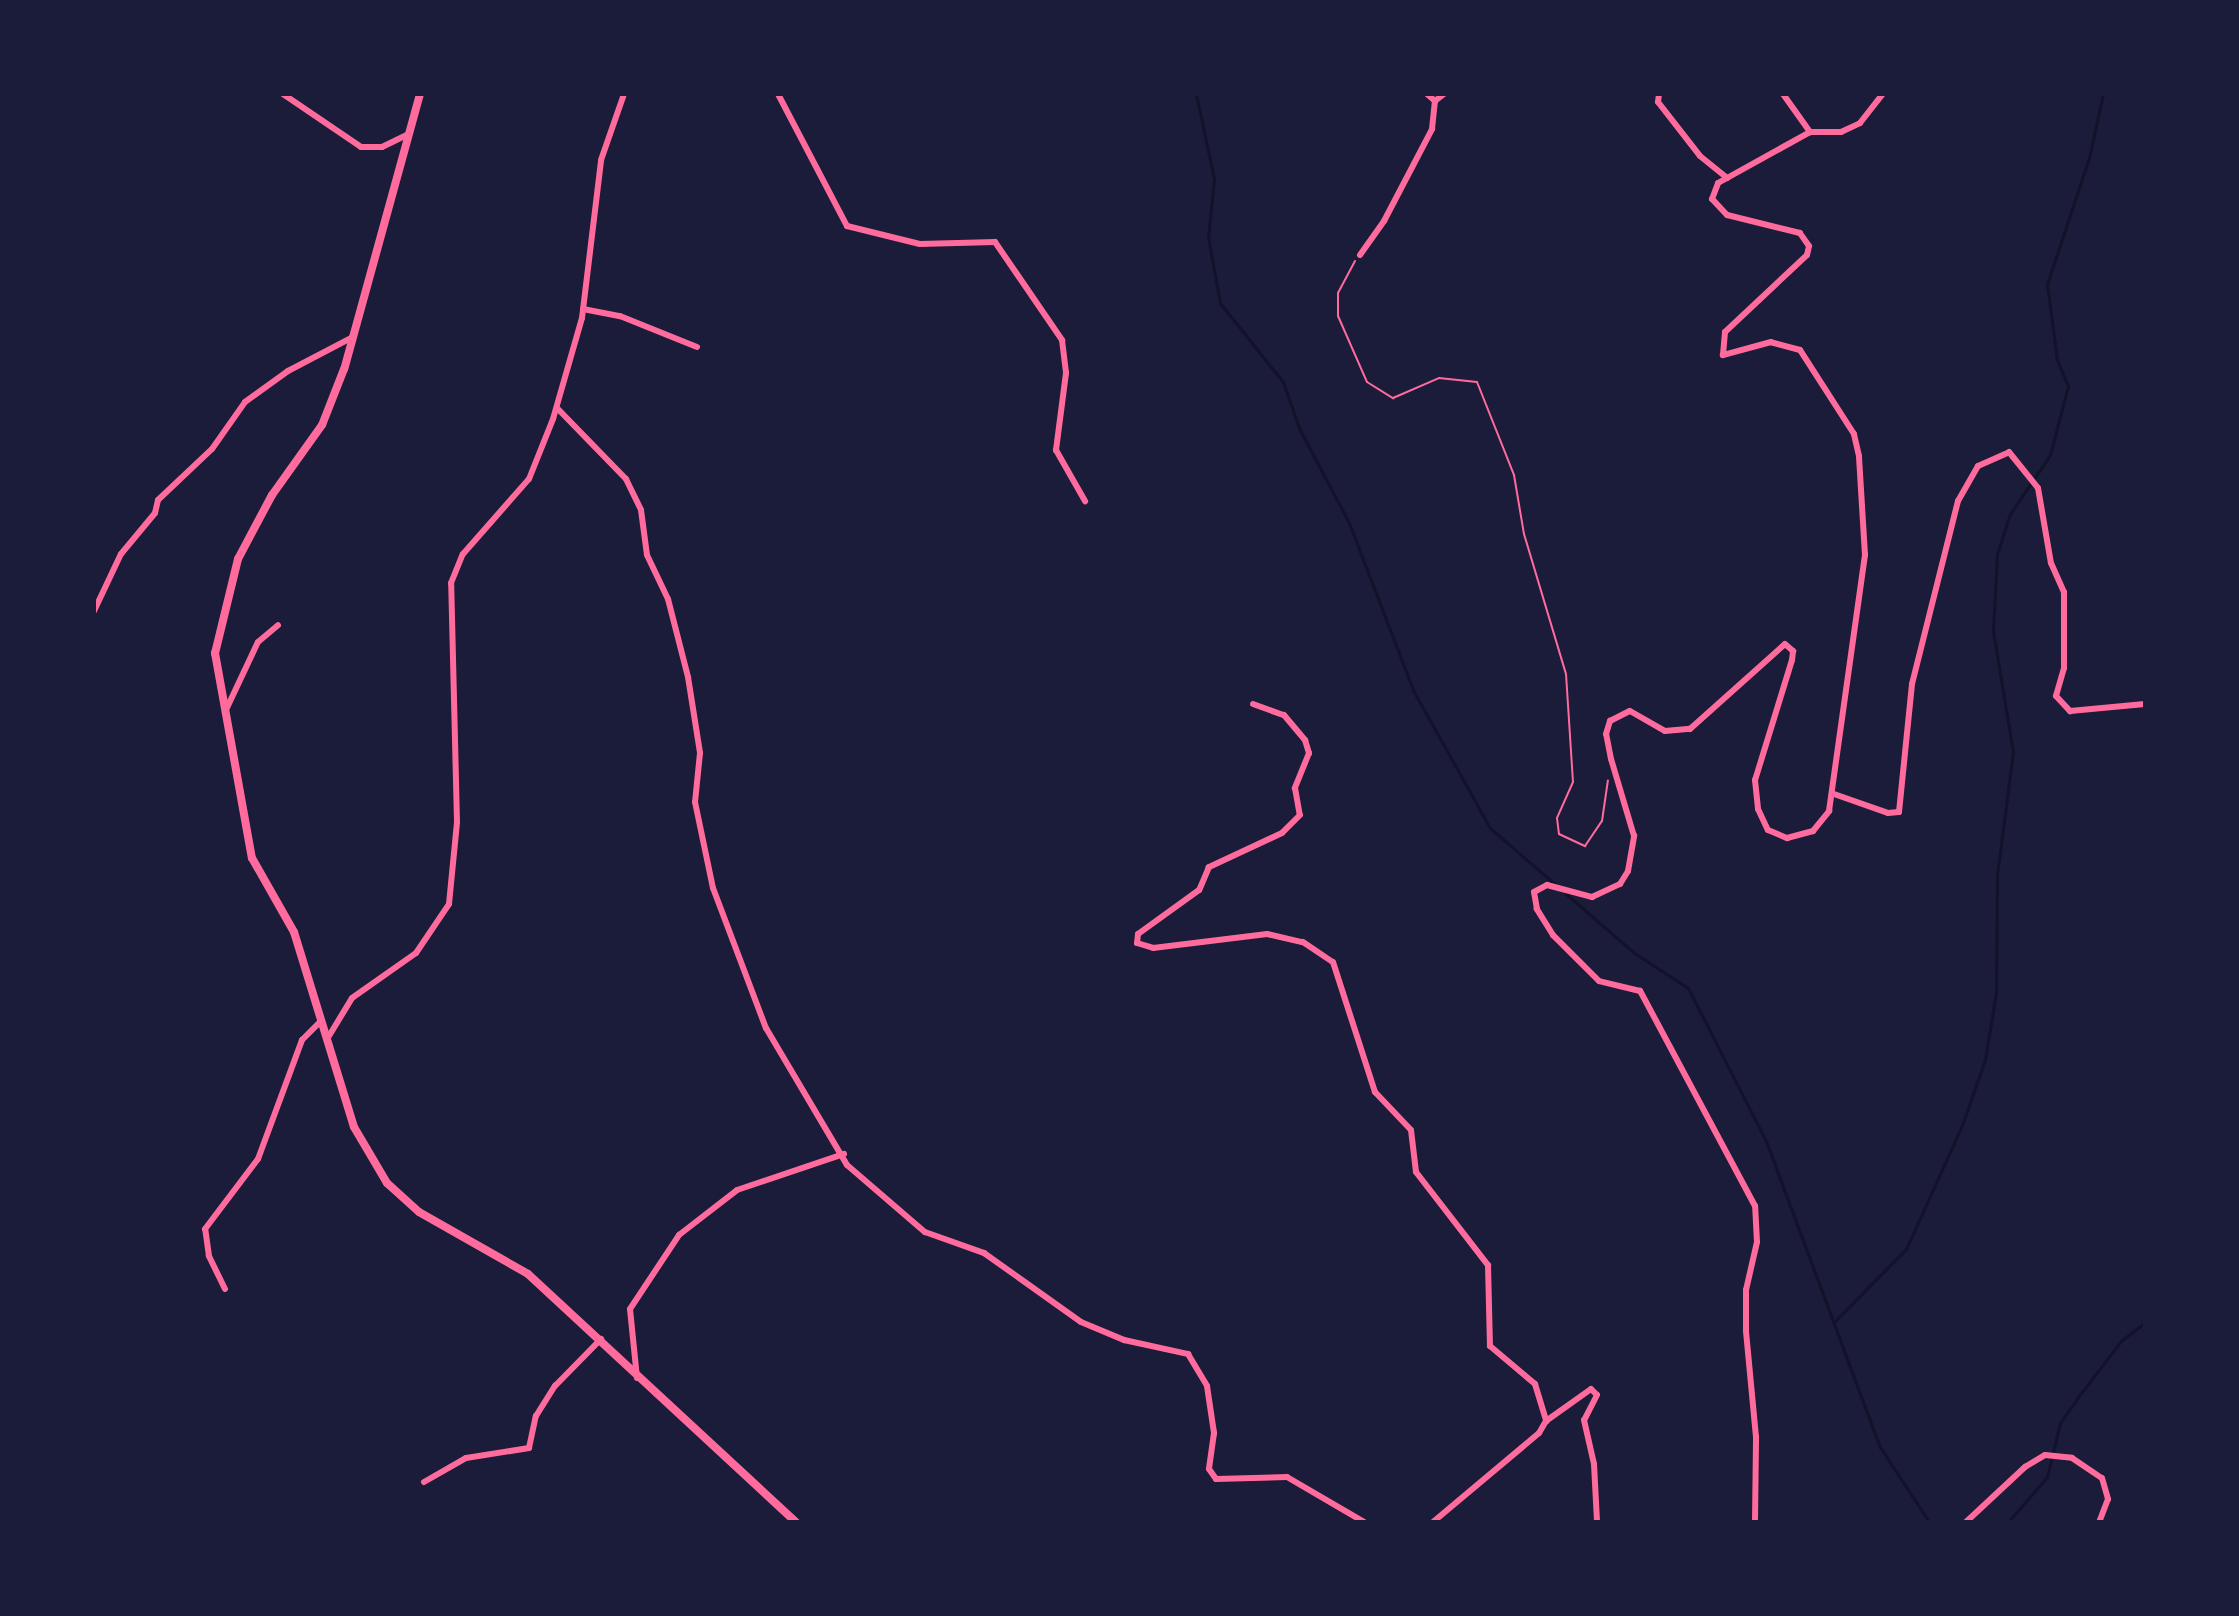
<!DOCTYPE html>
<html>
<head>
<meta charset="utf-8">
<style>
	body { margin:0 }
	#map { position:relative; width:2239px; height:1616px; overflow:hidden; background:#1b1b3a; font-family:Commissioner,sans-serif }
	div>[style] { position:absolute }
	.stream>* { height:3px; margin:-1.5px; padding:0 1.5px; transform-origin:1.5px; border-radius:1.5px; background:#12122b }
	.path>* { height:2px; margin:-1px; padding:0 1px; transform-origin:1px; border-radius:1px; background:#ff6b9d }
	.minor>* { height:6px; margin:-3px; padding:0 3px; transform-origin:3px; border-radius:3px; background:#ff6b9d }
	.tertiary>* { height:8px; margin:-4px; padding:0 4px; transform-origin:4px; border-radius:4px; background:#ff6b9d }
	span { translate:-50% -50%; white-space:nowrap; text-align:center; line-height:1.15; -webkit-text-stroke:7px #1b1b3a; paint-order:stroke }
	.frame { position:absolute; inset:0; border:96px solid #1b1b3a; pointer-events:none }
</style>
</head>
<body>
<div id="map">
	<div class="stream">
		<div style="left:1196px;top:94px;width:87px;rotate:78deg"></div>
		<div style="left:1214px;top:179px;width:58px;rotate:95.9deg"></div>
		<div style="left:1208px;top:237px;width:67px;rotate:79.7deg"></div>
		<div style="left:1220px;top:303px;width:101px;rotate:51.4deg"></div>
		<div style="left:1283px;top:382px;width:49px;rotate:70.8deg"></div>
		<div style="left:1299px;top:428px;width:107px;rotate:62.2deg"></div>
		<div style="left:1349px;top:523px;width:181px;rotate:69deg"></div>
		<div style="left:1414px;top:692px;width:156px;rotate:60.8deg"></div>
		<div style="left:1490px;top:828px;width:87px;rotate:40.8deg"></div>
		<div style="left:1565px;top:893px;width:90px;rotate:40.9deg"></div>
		<div style="left:1633px;top:952px;width:66px;rotate:33.2deg"></div>
		<div style="left:1688px;top:988px;width:172px;rotate:63deg"></div>
		<div style="left:1766px;top:1141px;width:327px;rotate:69.6deg"></div>
		<div style="left:1880px;top:1447px;width:90px;rotate:56.8deg"></div>
		<div style="left:1834px;top:1322px;width:103px;rotate:-45.4deg"></div>
		<div style="left:1906px;top:1249px;width:133px;rotate:-65.6deg"></div>
		<div style="left:1961px;top:1128px;width:72px;rotate:-70.6deg"></div>
		<div style="left:1985px;top:1060px;width:69px;rotate:-80.8deg"></div>
		<div style="left:1996px;top:992px;width:117px;rotate:-89.5deg"></div>
		<div style="left:1997px;top:875px;width:124px;rotate:-82.6deg"></div>
		<div style="left:2013px;top:752px;width:123px;rotate:-99.4deg"></div>
		<div style="left:1993px;top:631px;width:77px;rotate:-87deg"></div>
		<div style="left:1997px;top:554px;width:42px;rotate:-72deg"></div>
		<div style="left:2010px;top:514px;width:71px;rotate:-55.9deg"></div>
		<div style="left:2050px;top:455px;width:71px;rotate:-75.4deg"></div>
		<div style="left:2068px;top:386px;width:28px;rotate:-113deg"></div>
		<div style="left:2057px;top:360px;width:77px;rotate:-97.5deg"></div>
		<div style="left:2047px;top:284px;width:133px;rotate:-71.6deg"></div>
		<div style="left:2089px;top:158px;width:66px;rotate:-77.7deg"></div>
		<div style="left:2008px;top:1522px;width:60px;rotate:-49.1deg"></div>
		<div style="left:2047px;top:1477px;width:56px;rotate:-76.5deg"></div>
		<div style="left:2060px;top:1423px;width:38px;rotate:-55deg"></div>
		<div style="left:2082px;top:1392px;width:64px;rotate:-52.6deg"></div>
		<div style="left:2121px;top:1341px;width:31px;rotate:-38deg"></div>
	</div>
	<div class="path">
		<div style="left:1355px;top:261px;width:36px;rotate:118deg"></div>
		<div style="left:1338px;top:293px;width:23px;rotate:90deg"></div>
		<div style="left:1338px;top:316px;width:72px;rotate:66.3deg"></div>
		<div style="left:1367px;top:382px;width:31px;rotate:32deg"></div>
		<div style="left:1393px;top:398px;width:50px;rotate:-23.5deg"></div>
		<div style="left:1439px;top:378px;width:38px;rotate:6deg"></div>
		<div style="left:1477px;top:382px;width:100px;rotate:68.3deg"></div>
		<div style="left:1514px;top:475px;width:60px;rotate:80.4deg"></div>
		<div style="left:1524px;top:534px;width:146px;rotate:73.3deg"></div>
		<div style="left:1566px;top:674px;width:108px;rotate:86.3deg"></div>
		<div style="left:1573px;top:782px;width:39px;rotate:114deg"></div>
		<div style="left:1557px;top:818px;width:16px;rotate:83deg"></div>
		<div style="left:1559px;top:834px;width:29px;rotate:25deg"></div>
		<div style="left:1585px;top:846px;width:30px;rotate:-56deg"></div>
		<div style="left:1602px;top:821px;width:41px;rotate:-81.7deg"></div>
	</div>
	<div class="minor">
		<div style="left:283px;top:94px;width:94px;rotate:34.2deg"></div>
		<div style="left:361px;top:147px;width:21px"></div>
		<div style="left:382px;top:147px;width:28px;rotate:-26deg"></div>
		<div style="left:778px;top:94px;width:149px;rotate:62.4deg"></div>
		<div style="left:847px;top:226px;width:75px;rotate:13.9deg"></div>
		<div style="left:920px;top:244px;width:75px;rotate:-1.5deg"></div>
		<div style="left:995px;top:242px;width:119px;rotate:55.6deg"></div>
		<div style="left:1062px;top:340px;width:33px;rotate:83deg"></div>
		<div style="left:1066px;top:373px;width:78px;rotate:97.4deg"></div>
		<div style="left:1056px;top:450px;width:59px;rotate:60.4deg"></div>
		<div style="left:1427px;top:94px;width:11px;rotate:41deg"></div>
		<div style="left:1435px;top:101px;width:11px;rotate:-38deg"></div>
		<div style="left:1659px;top:94px;width:8px;rotate:97deg"></div>
		<div style="left:1658px;top:102px;width:68px;rotate:52.1deg"></div>
		<div style="left:1700px;top:156px;width:35px;rotate:39deg"></div>
		<div style="left:1783px;top:94px;width:47px;rotate:54.6deg"></div>
		<div style="left:1360px;top:255px;width:42px;rotate:-54.8deg"></div>
		<div style="left:1384px;top:221px;width:104px;rotate:-62.4deg"></div>
		<div style="left:1432px;top:129px;width:28px;rotate:-84deg"></div>
		<div style="left:583px;top:309px;width:38px;rotate:11deg"></div>
		<div style="left:620px;top:316px;width:83px;rotate:21.9deg"></div>
		<div style="left:557px;top:408px;width:99px;rotate:45.8deg"></div>
		<div style="left:626px;top:479px;width:34px;rotate:64deg"></div>
		<div style="left:641px;top:510px;width:45px;rotate:82.4deg"></div>
		<div style="left:647px;top:555px;width:49px;rotate:64.5deg"></div>
		<div style="left:668px;top:599px;width:81px;rotate:75.6deg"></div>
		<div style="left:688px;top:677px;width:77px;rotate:81deg"></div>
		<div style="left:700px;top:753px;width:49px;rotate:95.8deg"></div>
		<div style="left:695px;top:802px;width:88px;rotate:78.2deg"></div>
		<div style="left:713px;top:888px;width:150px;rotate:69.3deg"></div>
		<div style="left:766px;top:1028px;width:159px;rotate:59.4deg"></div>
		<div style="left:847px;top:1165px;width:103px;rotate:40.7deg"></div>
		<div style="left:925px;top:1232px;width:63px;rotate:19.6deg"></div>
		<div style="left:984px;top:1253px;width:119px;rotate:35.4deg"></div>
		<div style="left:1081px;top:1322px;width:47px;rotate:22.7deg"></div>
		<div style="left:1124px;top:1340px;width:66px;rotate:12.3deg"></div>
		<div style="left:1188px;top:1354px;width:37px;rotate:59deg"></div>
		<div style="left:1207px;top:1386px;width:48px;rotate:81.5deg"></div>
		<div style="left:1214px;top:1433px;width:36px;rotate:98deg"></div>
		<div style="left:1209px;top:1469px;width:12px;rotate:55deg"></div>
		<div style="left:1216px;top:1479px;width:71px;rotate:-1.6deg"></div>
		<div style="left:1287px;top:1477px;width:89px;rotate:30.3deg"></div>
		<div style="left:94px;top:611px;width:63px;rotate:-64.7deg"></div>
		<div style="left:121px;top:554px;width:53px;rotate:-50.3deg"></div>
		<div style="left:155px;top:513px;width:13px;rotate:-77deg"></div>
		<div style="left:158px;top:500px;width:74px;rotate:-43.4deg"></div>
		<div style="left:212px;top:449px;width:57px;rotate:-54.9deg"></div>
		<div style="left:245px;top:402px;width:53px;rotate:-35.8deg"></div>
		<div style="left:288px;top:371px;width:73px;rotate:-27.6deg"></div>
		<div style="left:1253px;top:704px;width:33px;rotate:20deg"></div>
		<div style="left:1284px;top:715px;width:33px;rotate:50deg"></div>
		<div style="left:1305px;top:740px;width:14px;rotate:73deg"></div>
		<div style="left:1309px;top:753px;width:38px;rotate:112deg"></div>
		<div style="left:1295px;top:788px;width:27px;rotate:80deg"></div>
		<div style="left:1300px;top:815px;width:25px;rotate:135deg"></div>
		<div style="left:1282px;top:833px;width:81px;rotate:155deg"></div>
		<div style="left:1209px;top:867px;width:25px;rotate:113deg"></div>
		<div style="left:1199px;top:890px;width:75px;rotate:144.2deg"></div>
		<div style="left:1138px;top:934px;width:9px;rotate:96deg"></div>
		<div style="left:1137px;top:943px;width:17px;rotate:17deg"></div>
		<div style="left:1153px;top:948px;width:115px;rotate:-7deg"></div>
		<div style="left:1267px;top:934px;width:37px;rotate:13deg"></div>
		<div style="left:1303px;top:942px;width:36px;rotate:34deg"></div>
		<div style="left:1333px;top:962px;width:137px;rotate:72.1deg"></div>
		<div style="left:1375px;top:1092px;width:52px;rotate:46.5deg"></div>
		<div style="left:1411px;top:1130px;width:42px;rotate:83.2deg"></div>
		<div style="left:1416px;top:1172px;width:118px;rotate:52.3deg"></div>
		<div style="left:1488px;top:1265px;width:81px;rotate:88.6deg"></div>
		<div style="left:1490px;top:1346px;width:59px;rotate:40.2deg"></div>
		<div style="left:1535px;top:1384px;width:39px;rotate:73deg"></div>
		<div style="left:225px;top:712px;width:77px;rotate:-64.8deg"></div>
		<div style="left:258px;top:642px;width:26px;rotate:-40deg"></div>
		<div style="left:1834px;top:794px;width:57px;rotate:19.4deg"></div>
		<div style="left:1888px;top:813px;width:11px;rotate:-5deg"></div>
		<div style="left:1899px;top:812px;width:129px;rotate:-84.2deg"></div>
		<div style="left:1912px;top:684px;width:189px;rotate:-75.9deg"></div>
		<div style="left:1958px;top:501px;width:40px;rotate:-60.3deg"></div>
		<div style="left:1978px;top:466px;width:34px;rotate:-24deg"></div>
		<div style="left:2009px;top:452px;width:46px;rotate:51.1deg"></div>
		<div style="left:2038px;top:488px;width:76px;rotate:80.2deg"></div>
		<div style="left:2051px;top:563px;width:32px;rotate:66deg"></div>
		<div style="left:2064px;top:592px;width:76px;rotate:90deg"></div>
		<div style="left:2064px;top:668px;width:29px;rotate:106deg"></div>
		<div style="left:2056px;top:696px;width:21px;rotate:47deg"></div>
		<div style="left:2070px;top:711px;width:75px;rotate:-5.3deg"></div>
		<div style="left:329px;top:1036px;width:44px;rotate:-58.8deg"></div>
		<div style="left:352px;top:998px;width:78px;rotate:-35.1deg"></div>
		<div style="left:416px;top:953px;width:59px;rotate:-56deg"></div>
		<div style="left:449px;top:904px;width:82px;rotate:-84.4deg"></div>
		<div style="left:457px;top:822px;width:239px;rotate:-91.4deg"></div>
		<div style="left:451px;top:583px;width:31px;rotate:-68deg"></div>
		<div style="left:463px;top:554px;width:100px;rotate:-48.7deg"></div>
		<div style="left:529px;top:479px;width:65px;rotate:-68.2deg"></div>
		<div style="left:553px;top:419px;width:105px;rotate:-74deg"></div>
		<div style="left:582px;top:318px;width:159px;rotate:-83.1deg"></div>
		<div style="left:601px;top:160px;width:70px;rotate:-70.8deg"></div>
		<div style="left:225px;top:1289px;width:37px;rotate:-116deg"></div>
		<div style="left:209px;top:1256px;width:27px;rotate:-98deg"></div>
		<div style="left:205px;top:1229px;width:88px;rotate:-52.9deg"></div>
		<div style="left:258px;top:1159px;width:127px;rotate:-69.7deg"></div>
		<div style="left:302px;top:1040px;width:27px;rotate:-45deg"></div>
		<div style="left:637px;top:1378px;width:69px;rotate:-95.8deg"></div>
		<div style="left:630px;top:1309px;width:89px;rotate:-56.5deg"></div>
		<div style="left:679px;top:1235px;width:73px;rotate:-37.8deg"></div>
		<div style="left:737px;top:1190px;width:113px;rotate:-18.6deg"></div>
		<div style="left:424px;top:1482px;width:48px;rotate:-29.7deg"></div>
		<div style="left:466px;top:1458px;width:64px;rotate:-9deg"></div>
		<div style="left:529px;top:1448px;width:33px;rotate:-78deg"></div>
		<div style="left:536px;top:1416px;width:36px;rotate:-58deg"></div>
		<div style="left:555px;top:1386px;width:66px;rotate:-45.6deg"></div>
		<div style="left:1433px;top:1522px;width:138px;rotate:-40deg"></div>
		<div style="left:1539px;top:1433px;width:14px;rotate:-60deg"></div>
		<div style="left:1546px;top:1421px;width:55px;rotate:-35.4deg"></div>
		<div style="left:1591px;top:1389px;width:8px;rotate:45deg"></div>
		<div style="left:1597px;top:1395px;width:28px;rotate:117deg"></div>
		<div style="left:1584px;top:1420px;width:45px;rotate:77.2deg"></div>
		<div style="left:1594px;top:1464px;width:58px;rotate:87deg"></div>
		<div style="left:1755px;top:1522px;width:85px;rotate:-89.3deg"></div>
		<div style="left:1756px;top:1437px;width:106px;rotate:-95.4deg"></div>
		<div style="left:1746px;top:1331px;width:41px;rotate:-90deg"></div>
		<div style="left:1746px;top:1290px;width:49px;rotate:-77.1deg"></div>
		<div style="left:1757px;top:1242px;width:36px;rotate:-93deg"></div>
		<div style="left:1755px;top:1206px;width:244px;rotate:-118.1deg"></div>
		<div style="left:1640px;top:991px;width:42px;rotate:-166.3deg"></div>
		<div style="left:1599px;top:981px;width:65px;rotate:-135deg"></div>
		<div style="left:1553px;top:935px;width:31px;rotate:-122deg"></div>
		<div style="left:1537px;top:909px;width:17px;rotate:-100deg"></div>
		<div style="left:1534px;top:892px;width:15px;rotate:-28deg"></div>
		<div style="left:1547px;top:885px;width:47px;rotate:14.9deg"></div>
		<div style="left:1592px;top:897px;width:31px;rotate:-25deg"></div>
		<div style="left:1620px;top:884px;width:15px;rotate:-58deg"></div>
		<div style="left:1628px;top:871px;width:36px;rotate:-80deg"></div>
		<div style="left:1634px;top:836px;width:80px;rotate:-106.6deg"></div>
		<div style="left:1611px;top:759px;width:25px;rotate:-101deg"></div>
		<div style="left:1606px;top:734px;width:14px;rotate:-73deg"></div>
		<div style="left:1610px;top:721px;width:22px;rotate:-27deg"></div>
		<div style="left:1630px;top:711px;width:40px;rotate:29.7deg"></div>
		<div style="left:1665px;top:731px;width:25px;rotate:-5deg"></div>
		<div style="left:1690px;top:729px;width:127px;rotate:-41.8deg"></div>
		<div style="left:1785px;top:644px;width:11px;rotate:41deg"></div>
		<div style="left:1793px;top:651px;width:9px;rotate:96deg"></div>
		<div style="left:1792px;top:660px;width:126px;rotate:107.1deg"></div>
		<div style="left:1755px;top:780px;width:29px;rotate:84deg"></div>
		<div style="left:1758px;top:809px;width:23px;rotate:65deg"></div>
		<div style="left:1768px;top:830px;width:21px;rotate:23deg"></div>
		<div style="left:1787px;top:838px;width:27px;rotate:-15deg"></div>
		<div style="left:1813px;top:831px;width:26px;rotate:-51deg"></div>
		<div style="left:1829px;top:811px;width:259px;rotate:-82deg"></div>
		<div style="left:1865px;top:555px;width:99px;rotate:-93.5deg"></div>
		<div style="left:1859px;top:456px;width:23px;rotate:-103deg"></div>
		<div style="left:1854px;top:434px;width:100px;rotate:-122.7deg"></div>
		<div style="left:1800px;top:350px;width:30px;rotate:-165deg"></div>
		<div style="left:1771px;top:342px;width:50px;rotate:164.8deg"></div>
		<div style="left:1723px;top:355px;width:23px;rotate:-85deg"></div>
		<div style="left:1725px;top:332px;width:112px;rotate:-43.2deg"></div>
		<div style="left:1807px;top:255px;width:9px;rotate:-77deg"></div>
		<div style="left:1809px;top:246px;width:16px;rotate:-125deg"></div>
		<div style="left:1800px;top:233px;width:75px;rotate:-166.1deg"></div>
		<div style="left:1727px;top:215px;width:22px;rotate:-133deg"></div>
		<div style="left:1712px;top:199px;width:17px;rotate:-69deg"></div>
		<div style="left:1718px;top:183px;width:105px;rotate:-29deg"></div>
		<div style="left:1810px;top:132px;width:31px"></div>
		<div style="left:1841px;top:132px;width:21px;rotate:-25deg"></div>
		<div style="left:1860px;top:123px;width:37px;rotate:-52deg"></div>
		<div style="left:1966px;top:1522px;width:81px;rotate:-43deg"></div>
		<div style="left:2025px;top:1467px;width:23px;rotate:-31deg"></div>
		<div style="left:2045px;top:1455px;width:27px;rotate:6deg"></div>
		<div style="left:2072px;top:1458px;width:36px;rotate:34deg"></div>
		<div style="left:2102px;top:1478px;width:22px;rotate:74deg"></div>
		<div style="left:2108px;top:1499px;width:25px;rotate:111deg"></div>
	</div>
	<div class="tertiary">
		<div style="left:420px;top:94px;width:285px;rotate:105.4deg"></div>
		<div style="left:344px;top:369px;width:60px;rotate:111.4deg"></div>
		<div style="left:322px;top:425px;width:86px;rotate:125.5deg"></div>
		<div style="left:272px;top:495px;width:72px;rotate:118deg"></div>
		<div style="left:238px;top:559px;width:97px;rotate:103.7deg"></div>
		<div style="left:215px;top:653px;width:208px;rotate:79.8deg"></div>
		<div style="left:252px;top:858px;width:85px;rotate:60.4deg"></div>
		<div style="left:294px;top:932px;width:204px;rotate:72.9deg"></div>
		<div style="left:354px;top:1127px;width:65px;rotate:59.5deg"></div>
		<div style="left:387px;top:1183px;width:43px;rotate:42.2deg"></div>
		<div style="left:419px;top:1212px;width:125px;rotate:29.6deg"></div>
		<div style="left:528px;top:1274px;width:365px;rotate:42.8deg"></div>
	</div>
	<div class="frame"></div>
</div>
</body>
</html>
